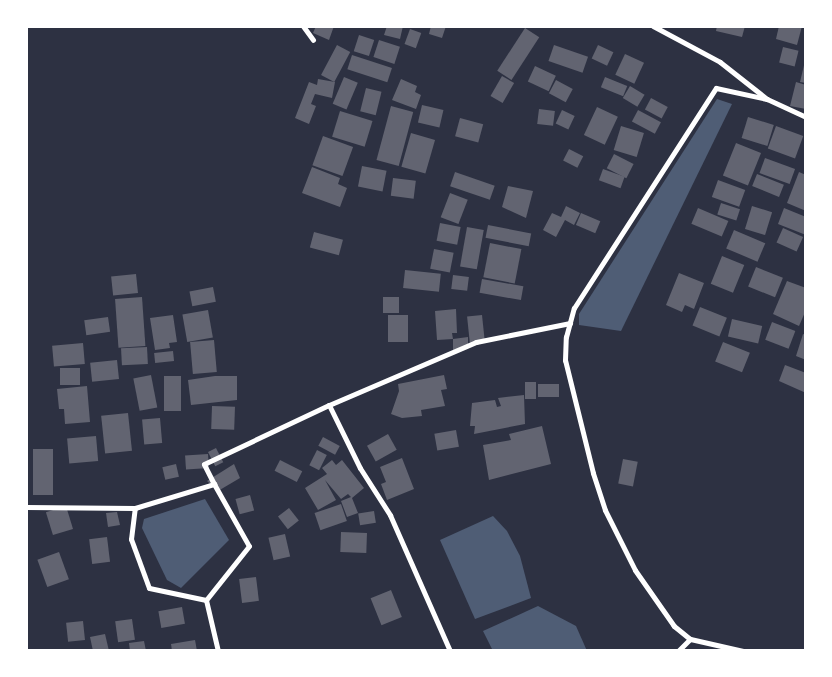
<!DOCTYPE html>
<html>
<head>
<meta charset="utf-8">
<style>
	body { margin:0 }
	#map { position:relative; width:832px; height:677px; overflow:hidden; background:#2d3142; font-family:"Golos Text",sans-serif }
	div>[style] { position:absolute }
	.water>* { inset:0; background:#4f5d75 }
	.building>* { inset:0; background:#626471; transform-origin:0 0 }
	.minor>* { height:5px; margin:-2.5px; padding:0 2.5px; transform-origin:2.5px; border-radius:2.5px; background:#fff }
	span { translate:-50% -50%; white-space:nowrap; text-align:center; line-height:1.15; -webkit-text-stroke:4px #fff; paint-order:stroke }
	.frame { position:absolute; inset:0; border:28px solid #fff; pointer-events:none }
</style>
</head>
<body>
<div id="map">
	<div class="water">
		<div style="clip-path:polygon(717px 99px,732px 104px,621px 331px,579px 325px,579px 314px)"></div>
		<div style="clip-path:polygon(205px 499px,229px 540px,181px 588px,167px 580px,142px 528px,144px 519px)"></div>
		<div style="clip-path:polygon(493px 516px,507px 531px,520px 556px,531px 598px,475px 619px,440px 540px)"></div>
		<div style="clip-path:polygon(538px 606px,576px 626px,587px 651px,493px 651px,483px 631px)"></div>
	</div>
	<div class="building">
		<div style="clip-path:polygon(316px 26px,334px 26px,329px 40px,313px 33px)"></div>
		<div style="clip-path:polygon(387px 26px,403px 26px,400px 39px,384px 35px)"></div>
		<div style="clip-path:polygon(431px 26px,446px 26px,442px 38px,429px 34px)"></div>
		<div style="clip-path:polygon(717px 26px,745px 26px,742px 37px,716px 31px)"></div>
		<div style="clip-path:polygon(779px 26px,802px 26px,797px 45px,776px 39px)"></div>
		<div style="left:525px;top:28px;width:17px;height:51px;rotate:33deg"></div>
		<div style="left:410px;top:29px;width:12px;height:16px;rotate:20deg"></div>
		<div style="left:359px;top:35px;width:16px;height:17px;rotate:18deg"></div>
		<div style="left:379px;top:40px;width:22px;height:18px;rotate:18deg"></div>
		<div style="left:337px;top:45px;width:15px;height:34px;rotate:28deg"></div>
		<div style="left:554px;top:45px;width:36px;height:17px;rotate:19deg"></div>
		<div style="left:598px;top:45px;width:17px;height:15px;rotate:25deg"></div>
		<div style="left:783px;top:47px;width:16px;height:16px;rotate:14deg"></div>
		<div style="left:625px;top:54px;width:21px;height:23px;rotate:25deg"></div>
		<div style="left:352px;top:55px;width:42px;height:15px;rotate:18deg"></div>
		<div style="clip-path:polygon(806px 57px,806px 83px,800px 82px)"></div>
		<div style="left:535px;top:66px;width:23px;height:17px;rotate:25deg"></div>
		<div style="left:502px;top:76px;width:14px;height:23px;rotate:30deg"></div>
		<div style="left:344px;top:77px;width:15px;height:29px;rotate:23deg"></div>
		<div style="left:605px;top:77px;width:24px;height:11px;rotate:22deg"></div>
		<div style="clip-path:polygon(318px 79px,335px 82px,332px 98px,315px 94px,311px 104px,316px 106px,309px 124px,295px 118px,309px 82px,317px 85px)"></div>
		<div style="clip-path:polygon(401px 79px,417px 86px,415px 92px,421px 95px,416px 109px,392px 100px)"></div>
		<div style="left:556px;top:80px;width:19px;height:15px;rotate:28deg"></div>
		<div style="clip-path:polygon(796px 82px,806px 85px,806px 109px,790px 106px)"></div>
		<div style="left:630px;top:86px;width:17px;height:14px;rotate:31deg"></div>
		<div style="left:366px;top:88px;width:16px;height:24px;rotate:14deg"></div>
		<div style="left:651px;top:98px;width:19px;height:13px;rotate:28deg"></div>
		<div style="left:422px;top:105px;width:22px;height:18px;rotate:13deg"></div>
		<div style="left:391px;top:106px;width:23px;height:56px;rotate:15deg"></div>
		<div style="left:597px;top:107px;width:23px;height:31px;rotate:25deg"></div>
		<div style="left:539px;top:109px;width:16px;height:15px;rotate:7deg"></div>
		<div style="left:562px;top:110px;width:14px;height:15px;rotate:25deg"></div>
		<div style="left:638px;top:110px;width:26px;height:13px;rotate:28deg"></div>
		<div style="left:340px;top:111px;width:34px;height:27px;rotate:17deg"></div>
		<div style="left:748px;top:117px;width:27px;height:22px;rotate:17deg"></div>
		<div style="left:460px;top:118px;width:24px;height:19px;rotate:15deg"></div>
		<div style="left:621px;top:126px;width:24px;height:25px;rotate:17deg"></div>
		<div style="left:776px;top:126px;width:29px;height:24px;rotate:20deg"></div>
		<div style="left:411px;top:133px;width:25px;height:35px;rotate:16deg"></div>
		<div style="left:323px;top:136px;width:32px;height:31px;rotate:20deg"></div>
		<div style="left:736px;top:143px;width:27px;height:35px;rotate:22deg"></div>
		<div style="left:569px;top:149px;width:16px;height:13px;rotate:27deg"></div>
		<div style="left:614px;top:154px;width:22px;height:16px;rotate:27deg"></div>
		<div style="left:765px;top:158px;width:32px;height:16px;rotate:20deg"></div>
		<div style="left:362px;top:166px;width:25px;height:21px;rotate:11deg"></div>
		<div style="clip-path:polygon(312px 167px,340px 178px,338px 184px,347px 188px,340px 207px,302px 193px)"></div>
		<div style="left:603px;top:169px;width:23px;height:12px;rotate:20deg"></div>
		<div style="left:455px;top:172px;width:42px;height:15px;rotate:19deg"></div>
		<div style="clip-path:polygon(799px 172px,806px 175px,806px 211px,787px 203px)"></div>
		<div style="left:757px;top:174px;width:29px;height:13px;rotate:22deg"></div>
		<div style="left:393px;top:178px;width:23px;height:18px;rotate:7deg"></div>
		<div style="left:718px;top:180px;width:29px;height:18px;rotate:20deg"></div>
		<div style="clip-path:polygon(508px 186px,533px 191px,526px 218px,502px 207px)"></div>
		<div style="left:450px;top:193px;width:19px;height:26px;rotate:21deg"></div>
		<div style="left:721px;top:203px;width:20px;height:12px;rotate:18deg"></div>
		<div style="clip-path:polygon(566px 206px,580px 213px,574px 225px,565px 220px,556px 237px,543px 230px,552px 213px,561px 217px)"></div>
		<div style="left:752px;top:206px;width:21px;height:24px;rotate:17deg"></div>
		<div style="left:698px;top:208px;width:33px;height:17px;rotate:23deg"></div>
		<div style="clip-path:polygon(784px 208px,806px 217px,806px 235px,778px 224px)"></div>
		<div style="left:581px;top:213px;width:21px;height:13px;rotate:23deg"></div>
		<div style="left:440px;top:223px;width:21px;height:18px;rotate:11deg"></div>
		<div style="left:488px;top:225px;width:44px;height:13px;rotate:11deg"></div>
		<div style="left:467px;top:227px;width:17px;height:40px;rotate:10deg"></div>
		<div style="left:783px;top:228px;width:22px;height:16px;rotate:24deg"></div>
		<div style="left:734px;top:230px;width:34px;height:20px;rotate:23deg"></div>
		<div style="left:314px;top:232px;width:30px;height:16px;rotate:15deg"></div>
		<div style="left:490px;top:243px;width:32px;height:35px;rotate:11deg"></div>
		<div style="left:434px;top:249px;width:20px;height:20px;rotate:11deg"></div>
		<div style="left:722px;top:256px;width:24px;height:30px;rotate:22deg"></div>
		<div style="left:756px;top:267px;width:29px;height:21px;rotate:22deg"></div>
		<div style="left:405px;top:270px;width:36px;height:18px;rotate:6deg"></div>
		<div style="clip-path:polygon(679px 273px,704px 283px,694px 309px,685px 305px,682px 312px,666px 305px)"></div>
		<div style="left:136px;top:274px;width:19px;height:25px;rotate:84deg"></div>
		<div style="left:453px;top:275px;width:16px;height:14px;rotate:7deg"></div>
		<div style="left:482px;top:279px;width:42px;height:14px;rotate:10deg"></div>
		<div style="clip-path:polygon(787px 281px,806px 288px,806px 310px,799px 326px,773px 314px)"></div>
		<div style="left:213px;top:287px;width:15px;height:24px;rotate:79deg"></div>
		<div style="left:142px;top:297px;width:49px;height:27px;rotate:86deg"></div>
		<div style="left:399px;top:297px;width:16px;height:16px;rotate:90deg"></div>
		<div style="left:700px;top:307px;width:29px;height:20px;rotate:22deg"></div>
		<div style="clip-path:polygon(456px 309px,457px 333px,452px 333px,453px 339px,468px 337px,468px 349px,453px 350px,453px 339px,437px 340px,435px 311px)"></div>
		<div style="left:208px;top:310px;width:28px;height:26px;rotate:80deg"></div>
		<div style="clip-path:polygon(173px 315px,177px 342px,169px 343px,170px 348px,155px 350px,150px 318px)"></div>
		<div style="left:388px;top:315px;width:20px;height:27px"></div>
		<div style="left:482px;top:315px;width:27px;height:15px;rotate:84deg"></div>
		<div style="left:108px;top:317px;width:15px;height:24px;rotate:82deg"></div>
		<div style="left:732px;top:319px;width:31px;height:18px;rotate:13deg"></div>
		<div style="left:772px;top:322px;width:25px;height:19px;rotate:21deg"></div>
		<div style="clip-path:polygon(803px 334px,806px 335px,806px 360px,796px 356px)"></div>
		<div style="left:214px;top:340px;width:32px;height:24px;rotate:85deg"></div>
		<div style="left:723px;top:342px;width:29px;height:21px;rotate:22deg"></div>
		<div style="left:83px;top:343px;width:21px;height:31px;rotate:85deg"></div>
		<div style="left:147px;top:347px;width:17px;height:26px;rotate:87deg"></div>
		<div style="left:173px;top:351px;width:10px;height:19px;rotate:84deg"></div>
		<div style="left:117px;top:360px;width:19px;height:27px;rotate:84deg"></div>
		<div style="clip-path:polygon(785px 365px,806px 373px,806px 393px,779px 381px)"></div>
		<div style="left:60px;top:368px;width:20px;height:17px"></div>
		<div style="left:151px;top:375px;width:33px;height:18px;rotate:79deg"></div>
		<div style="clip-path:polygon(444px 375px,447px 389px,441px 390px,445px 406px,421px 410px,422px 416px,402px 418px,391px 414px,399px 391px,398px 384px)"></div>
		<div style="left:181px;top:376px;width:35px;height:17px;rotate:90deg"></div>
		<div style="clip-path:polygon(215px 376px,237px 376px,237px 400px,191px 405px,188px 380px)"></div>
		<div style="left:536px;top:382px;width:17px;height:11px;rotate:90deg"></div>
		<div style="left:538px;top:384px;width:21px;height:13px"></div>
		<div style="clip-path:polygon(87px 386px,90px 422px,65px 424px,64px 409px,59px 409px,57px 389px)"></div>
		<div style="clip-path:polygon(524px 395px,525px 424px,474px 434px,475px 426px,470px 426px,472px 403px,495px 400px,497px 407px,501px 406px,498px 398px)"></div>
		<div style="left:212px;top:406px;width:23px;height:23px;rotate:2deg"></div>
		<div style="left:128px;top:413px;width:38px;height:27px;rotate:84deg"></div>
		<div style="left:160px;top:418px;width:25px;height:18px;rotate:85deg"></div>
		<div style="clip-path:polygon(542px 426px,551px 464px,489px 480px,483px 445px,511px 440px,509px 434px)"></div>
		<div style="left:456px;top:430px;width:17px;height:22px;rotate:80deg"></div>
		<div style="left:388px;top:434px;width:18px;height:24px;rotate:61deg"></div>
		<div style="left:96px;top:436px;width:25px;height:29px;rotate:85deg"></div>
		<div style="left:323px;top:437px;width:19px;height:10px;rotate:28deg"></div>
		<div style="left:216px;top:448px;width:16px;height:9px;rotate:63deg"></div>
		<div style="left:33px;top:449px;width:20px;height:46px"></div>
		<div style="left:317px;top:450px;width:11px;height:17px;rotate:27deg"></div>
		<div style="left:208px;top:454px;width:14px;height:23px;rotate:86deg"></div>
		<div style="clip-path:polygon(402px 458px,414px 489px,387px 500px,381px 484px,386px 482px,380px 467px)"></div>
		<div style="left:623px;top:459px;width:15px;height:25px;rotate:11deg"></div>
		<div style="left:280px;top:460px;width:25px;height:12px;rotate:27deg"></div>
		<div style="clip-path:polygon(332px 460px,336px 465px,342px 460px,364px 488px,352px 498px,358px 513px,347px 517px,341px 501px,351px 497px,348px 494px,341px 499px,325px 480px,336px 500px,318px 510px,305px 488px,327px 474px,322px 468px)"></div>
		<div style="left:176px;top:464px;width:13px;height:14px;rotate:77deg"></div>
		<div style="clip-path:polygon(234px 464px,240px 478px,218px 491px,207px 481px)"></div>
		<div style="left:250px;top:495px;width:16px;height:15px;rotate:75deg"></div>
		<div style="left:341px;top:504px;width:18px;height:28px;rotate:71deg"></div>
		<div style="left:66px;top:506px;width:24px;height:21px;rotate:73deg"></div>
		<div style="left:289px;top:508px;width:16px;height:14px;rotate:52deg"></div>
		<div style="left:374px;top:511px;width:12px;height:16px;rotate:81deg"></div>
		<div style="clip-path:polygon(117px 512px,120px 525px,108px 527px,106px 513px)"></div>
		<div style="left:341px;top:532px;width:26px;height:20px;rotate:2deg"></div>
		<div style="left:285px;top:534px;width:23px;height:17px;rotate:77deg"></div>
		<div style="left:107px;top:537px;width:25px;height:18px;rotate:83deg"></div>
		<div style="left:59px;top:552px;width:29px;height:23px;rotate:70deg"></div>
		<div style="left:256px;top:577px;width:24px;height:17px;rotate:83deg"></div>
		<div style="left:391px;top:590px;width:29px;height:22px;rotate:68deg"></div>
		<div style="left:182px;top:607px;width:17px;height:24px;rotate:80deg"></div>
		<div style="left:132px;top:619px;width:21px;height:17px;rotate:82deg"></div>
		<div style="left:83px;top:621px;width:19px;height:17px;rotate:84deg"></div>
		<div style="clip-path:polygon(105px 634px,109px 651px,93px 651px,90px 637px)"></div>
		<div style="clip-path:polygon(195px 640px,197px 651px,172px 651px,171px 644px)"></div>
		<div style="clip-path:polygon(144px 641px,146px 651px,130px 651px,129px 643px)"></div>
	</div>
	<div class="minor">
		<div style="left:303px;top:26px;width:17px;rotate:54deg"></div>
		<div style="left:653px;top:26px;width:76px;rotate:28.2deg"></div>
		<div style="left:720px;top:62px;width:60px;rotate:38.2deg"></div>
		<div style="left:767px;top:99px;width:43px;rotate:24.8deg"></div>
		<div style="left:329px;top:405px;width:70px;rotate:63.8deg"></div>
		<div style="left:360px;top:468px;width:56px;rotate:57.4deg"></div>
		<div style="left:390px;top:515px;width:149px;rotate:66.2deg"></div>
		<div style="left:214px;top:484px;width:22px;rotate:-117deg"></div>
		<div style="left:204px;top:464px;width:138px;rotate:-25.3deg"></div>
		<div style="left:329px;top:405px;width:160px;rotate:-23.2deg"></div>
		<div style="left:476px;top:342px;width:96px;rotate:-11.4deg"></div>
		<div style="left:214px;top:484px;width:71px;rotate:60.6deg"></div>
		<div style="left:249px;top:546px;width:69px;rotate:128.5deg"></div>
		<div style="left:206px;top:600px;width:58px;rotate:-168.1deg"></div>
		<div style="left:149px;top:588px;width:52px;rotate:-110.2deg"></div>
		<div style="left:131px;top:539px;width:31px;rotate:-83deg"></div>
		<div style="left:135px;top:508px;width:83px;rotate:-16.9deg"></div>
		<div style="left:26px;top:507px;width:109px;rotate:0.5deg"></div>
		<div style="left:206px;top:600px;width:52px;rotate:76.8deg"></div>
		<div style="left:678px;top:651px;width:17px;rotate:-45deg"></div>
		<div style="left:743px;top:651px;width:54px;rotate:-167.2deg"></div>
		<div style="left:690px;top:639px;width:21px;rotate:-141deg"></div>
		<div style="left:674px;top:626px;width:68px;rotate:-124.9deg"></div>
		<div style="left:635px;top:570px;width:67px;rotate:-116.6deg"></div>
		<div style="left:605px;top:510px;width:39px;rotate:-108deg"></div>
		<div style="left:593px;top:473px;width:116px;rotate:-103.9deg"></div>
		<div style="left:565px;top:360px;width:23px;rotate:-88deg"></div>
		<div style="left:566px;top:337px;width:30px;rotate:-75deg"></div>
		<div style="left:574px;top:308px;width:262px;rotate:-57.2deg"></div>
		<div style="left:716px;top:88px;width:52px;rotate:12.2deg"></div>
	</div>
	<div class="frame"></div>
</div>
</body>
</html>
